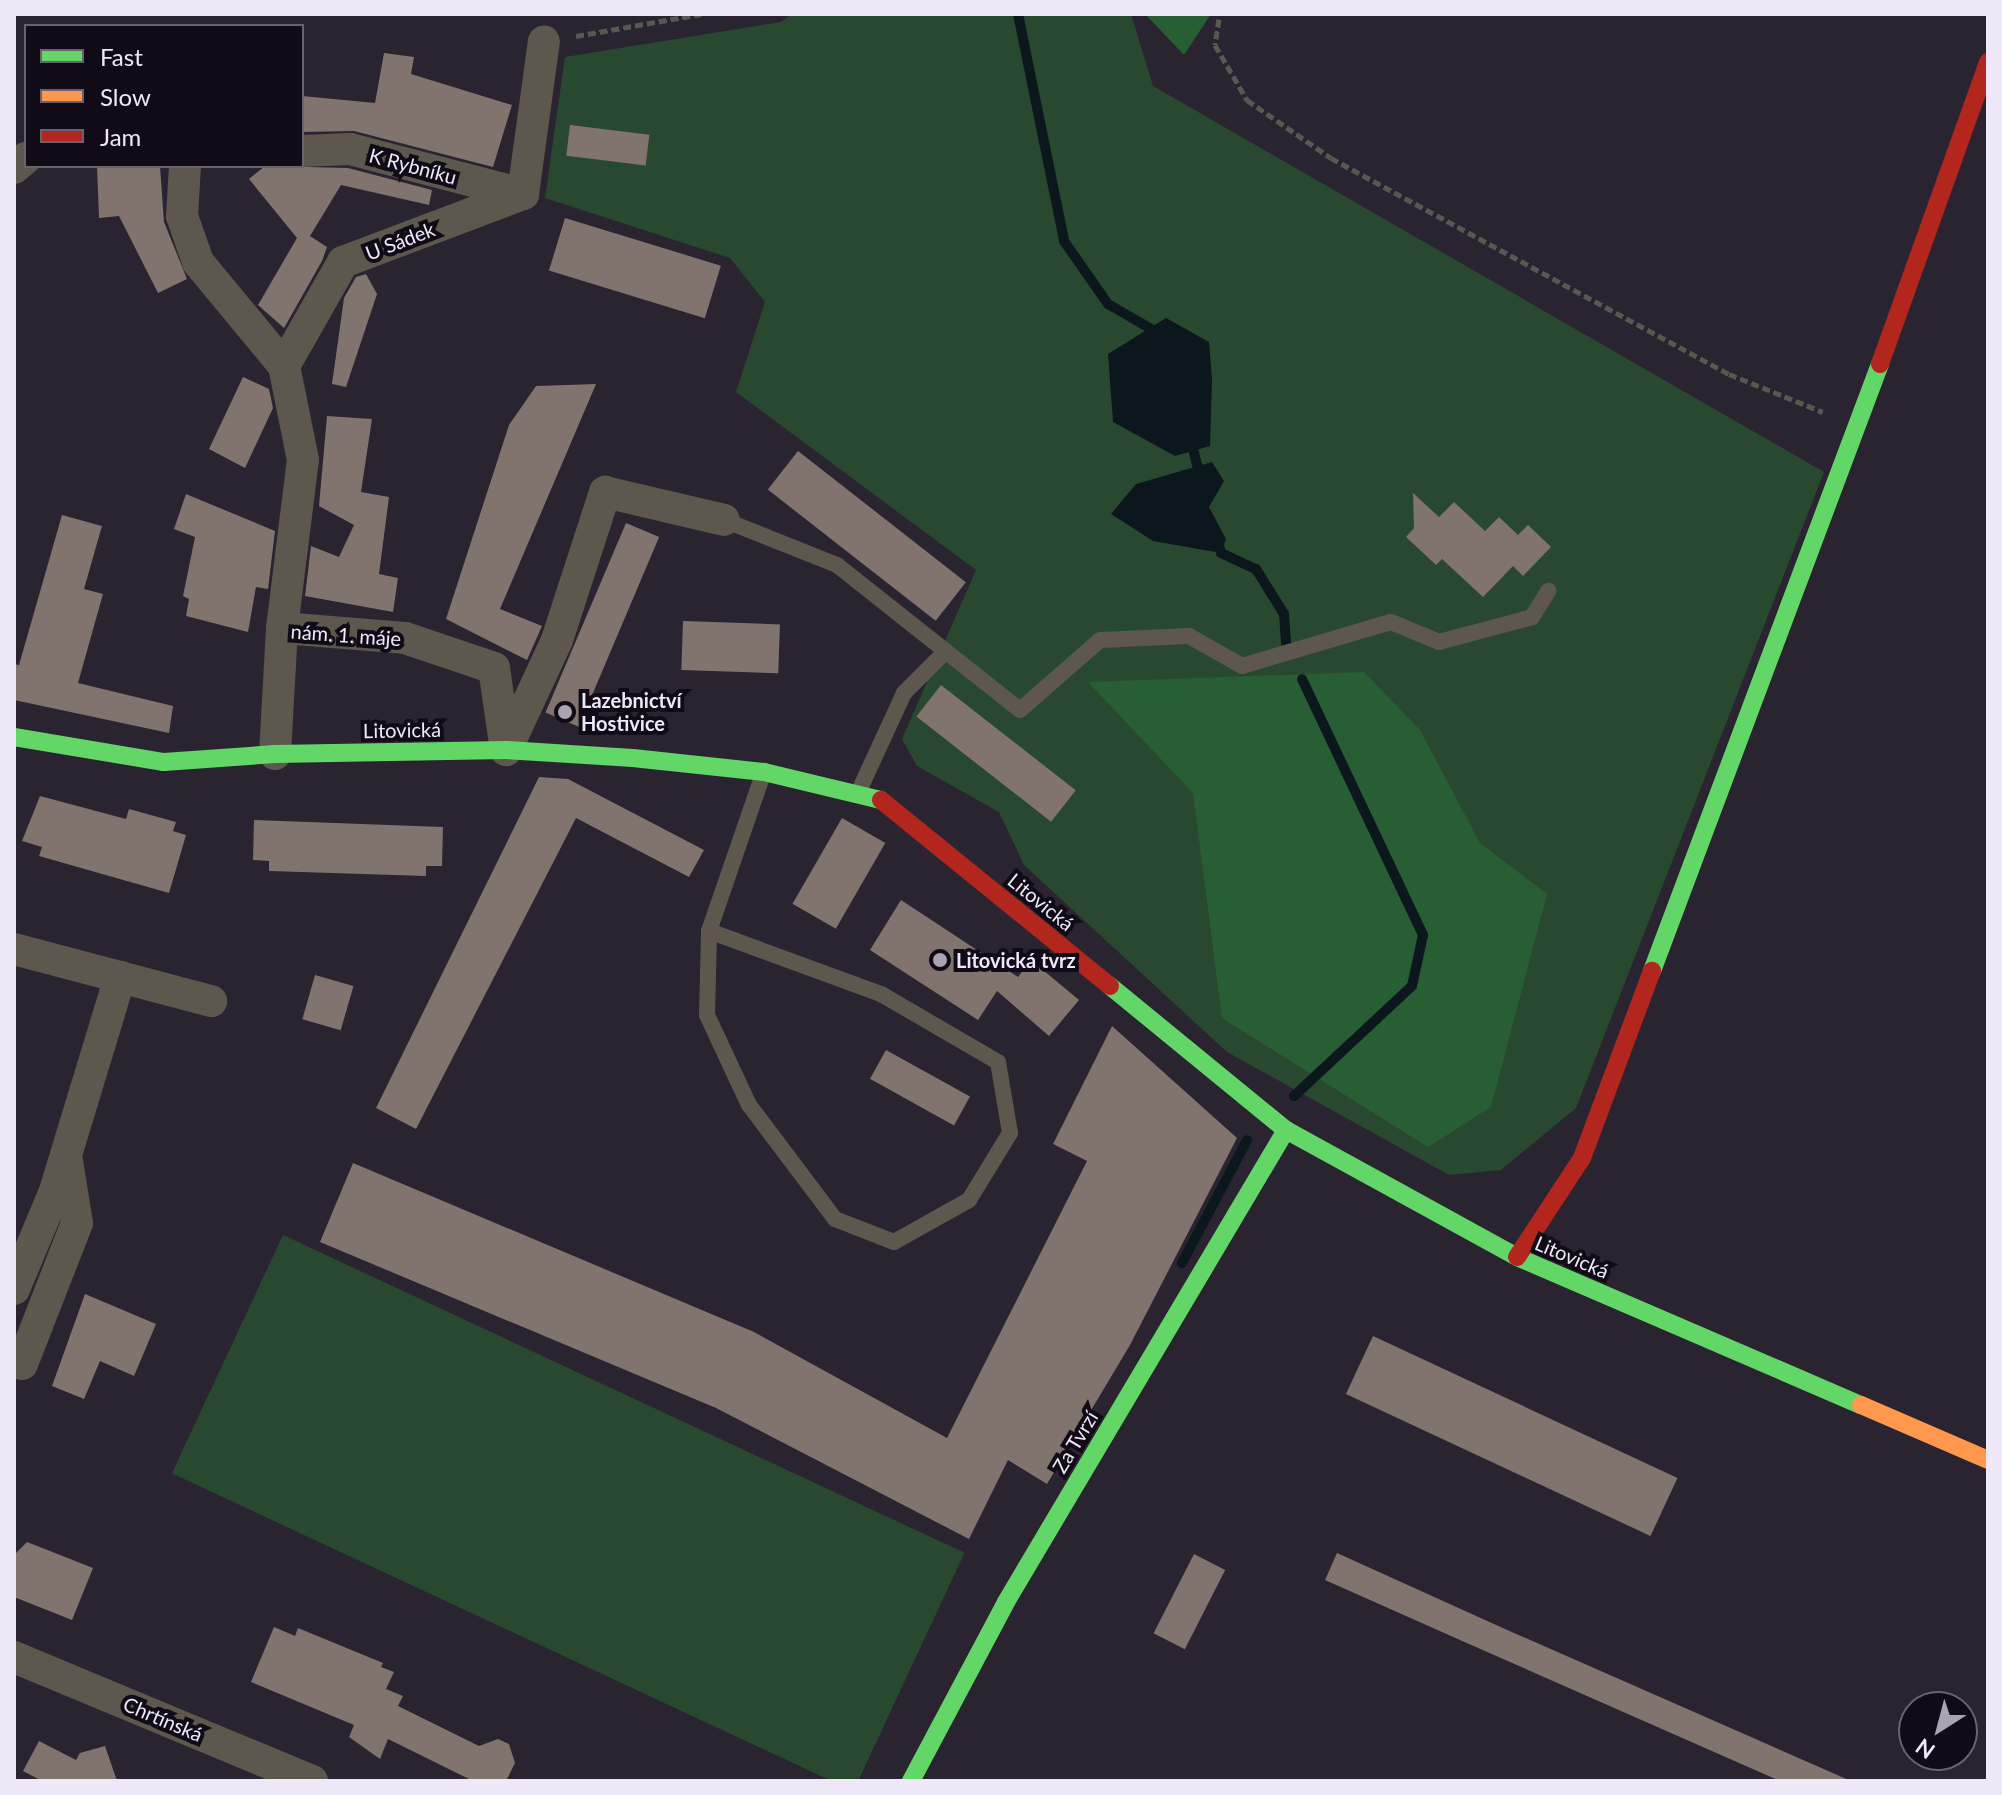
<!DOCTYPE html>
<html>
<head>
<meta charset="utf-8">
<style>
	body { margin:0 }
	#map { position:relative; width:2002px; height:1795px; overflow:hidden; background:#2a2431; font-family:Lato,sans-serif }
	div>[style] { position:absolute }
	.green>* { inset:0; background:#28492f; transform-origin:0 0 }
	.forest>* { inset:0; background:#285e34 }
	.water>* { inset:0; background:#0b171c }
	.stream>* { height:10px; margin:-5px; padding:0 5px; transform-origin:5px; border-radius:5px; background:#0b171c }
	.building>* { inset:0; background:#81736d; transform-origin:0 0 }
	.path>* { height:5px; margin-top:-2.5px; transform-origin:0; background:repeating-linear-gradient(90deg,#5c5651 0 8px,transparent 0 12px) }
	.lane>* { height:16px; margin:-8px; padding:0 8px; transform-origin:8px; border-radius:8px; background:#5e574d }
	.street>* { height:32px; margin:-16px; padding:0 16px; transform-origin:16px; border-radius:16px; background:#5e574d }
	.fast>* { height:18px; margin:-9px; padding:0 9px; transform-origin:9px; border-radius:9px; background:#63d668 }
	.slow>* { height:18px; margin:-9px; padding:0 9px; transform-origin:9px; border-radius:9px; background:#ff974d }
	.jam>* { height:18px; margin:-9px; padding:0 9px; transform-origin:9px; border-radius:9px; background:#b3261e }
	.dots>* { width:22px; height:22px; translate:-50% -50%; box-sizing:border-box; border:4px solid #100b16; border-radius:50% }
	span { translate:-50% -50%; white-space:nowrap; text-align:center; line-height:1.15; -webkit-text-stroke:8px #100b16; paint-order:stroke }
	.street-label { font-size:20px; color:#efe8f9 }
	.poi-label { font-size:20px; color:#efe8f9; font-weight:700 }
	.left { translate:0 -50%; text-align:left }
	.frame { position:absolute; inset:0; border:16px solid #efe8f9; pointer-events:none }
	.legend { position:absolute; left:24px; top:24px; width:280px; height:144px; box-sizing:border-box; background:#100b16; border:2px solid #696371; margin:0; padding:10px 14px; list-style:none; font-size:24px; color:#efe8f9 }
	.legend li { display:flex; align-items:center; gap:16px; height:40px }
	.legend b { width:40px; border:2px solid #696371 }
	.north { position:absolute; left:1898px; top:1691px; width:80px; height:80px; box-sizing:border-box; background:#100b16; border:2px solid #696371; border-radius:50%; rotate:216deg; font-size:22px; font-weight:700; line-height:32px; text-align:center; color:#efe8f9 }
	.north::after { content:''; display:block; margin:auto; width:28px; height:36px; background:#aaa3b3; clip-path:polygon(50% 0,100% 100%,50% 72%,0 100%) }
</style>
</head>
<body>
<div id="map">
	<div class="green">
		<div style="clip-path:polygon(792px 14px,1131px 14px,1153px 86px,1824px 472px,1576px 1108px,1501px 1170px,1449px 1175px,1227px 1052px,1024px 865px,999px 812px,917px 766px,902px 739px,976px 570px,736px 392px,765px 302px,730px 258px,545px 198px,565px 57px,781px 22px)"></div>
		<div style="left:283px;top:1235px;width:752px;height:263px;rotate:25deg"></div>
	</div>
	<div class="forest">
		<div style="clip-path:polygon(1145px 14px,1211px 14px,1184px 55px)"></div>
		<div style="clip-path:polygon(1364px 672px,1420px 730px,1480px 843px,1547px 894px,1491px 1107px,1428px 1147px,1222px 1018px,1193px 793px,1088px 682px)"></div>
	</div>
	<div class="water">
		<div style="clip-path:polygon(1166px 318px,1209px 342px,1212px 379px,1210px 446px,1175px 456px,1113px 422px,1108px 354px)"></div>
		<div style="clip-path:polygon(1212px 462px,1224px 481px,1209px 507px,1226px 539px,1221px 553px,1153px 541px,1111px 514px,1136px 484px)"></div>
	</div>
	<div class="stream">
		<div style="left:1018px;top:14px;width:232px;rotate:78.5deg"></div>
		<div style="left:1064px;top:241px;width:77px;rotate:55.1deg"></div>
		<div style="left:1108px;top:304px;width:60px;rotate:30deg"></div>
		<div style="left:1191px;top:441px;width:40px;rotate:75.6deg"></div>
		<div style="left:1218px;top:541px;width:12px;rotate:76deg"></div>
		<div style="left:1221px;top:553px;width:38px;rotate:25deg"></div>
		<div style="left:1256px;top:569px;width:53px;rotate:58.1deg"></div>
		<div style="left:1284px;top:614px;width:31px;rotate:86deg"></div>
		<div style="left:1294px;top:1096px;width:161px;rotate:-43deg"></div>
		<div style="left:1412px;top:986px;width:52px;rotate:-77.8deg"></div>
		<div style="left:1423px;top:935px;width:283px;rotate:-115.3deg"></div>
		<div style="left:1182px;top:1263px;width:139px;rotate:-62.1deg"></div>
	</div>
	<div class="building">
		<div style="clip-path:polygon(384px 53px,414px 57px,411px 74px,512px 105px,493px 167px,354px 131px,302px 132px,302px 96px,375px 103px)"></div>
		<div style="left:570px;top:125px;width:80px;height:31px;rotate:7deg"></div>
		<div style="clip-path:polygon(97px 166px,160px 166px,164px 222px,187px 279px,158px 293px,119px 216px,99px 218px)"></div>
		<div style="clip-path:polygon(265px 166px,348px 168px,432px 190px,429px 205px,341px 185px,310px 236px,327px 247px,322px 261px,284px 328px,258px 305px,297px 238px,249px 179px)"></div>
		<div style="left:565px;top:218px;width:163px;height:55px;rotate:17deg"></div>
		<div style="clip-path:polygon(366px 274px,377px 294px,346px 387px,332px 384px,344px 298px,356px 277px)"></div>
		<div style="clip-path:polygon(243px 377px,269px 389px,273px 408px,245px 468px,209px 449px)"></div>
		<div style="clip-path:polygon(596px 384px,500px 609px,542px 626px,527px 660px,446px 619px,509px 425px,536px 386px)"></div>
		<div style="clip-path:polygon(327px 416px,372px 419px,361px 492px,389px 497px,379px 574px,398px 578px,393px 612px,305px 596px,311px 546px,339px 557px,354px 525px,319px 506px)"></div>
		<div style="left:798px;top:451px;width:213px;height:49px;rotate:38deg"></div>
		<div style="clip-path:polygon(1413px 493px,1439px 517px,1454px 502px,1485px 531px,1499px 517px,1518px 535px,1528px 525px,1551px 547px,1523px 576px,1513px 566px,1483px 597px,1442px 559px,1436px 565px,1406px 537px,1414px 528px)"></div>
		<div style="clip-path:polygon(186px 494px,275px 531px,268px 589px,256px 587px,248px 632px,186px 616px,189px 599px,183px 596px,195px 537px,174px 529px)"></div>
		<div style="clip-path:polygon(62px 515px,102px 526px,84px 589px,103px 594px,78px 683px,173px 706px,169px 733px,14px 700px,14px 664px,19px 665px)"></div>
		<div style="left:626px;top:523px;width:36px;height:206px;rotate:23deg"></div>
		<div style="left:683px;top:621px;width:97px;height:49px;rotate:2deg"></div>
		<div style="left:941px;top:685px;width:171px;height:40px;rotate:38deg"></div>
		<div style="clip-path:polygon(539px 777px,568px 779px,704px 850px,689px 877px,576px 818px,416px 1129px,376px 1108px)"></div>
		<div style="clip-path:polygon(40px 796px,126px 819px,129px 809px,176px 822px,173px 831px,186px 835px,169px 893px,39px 856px,42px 847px,22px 841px)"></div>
		<div style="left:842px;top:818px;width:50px;height:99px;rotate:30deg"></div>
		<div style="clip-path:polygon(254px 820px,443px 827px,442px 866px,426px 866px,426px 876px,269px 871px,269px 861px,253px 860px)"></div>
		<div style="clip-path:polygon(901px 900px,1018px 977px,1031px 960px,1079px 1000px,1049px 1036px,997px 991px,978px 1020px,870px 950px)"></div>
		<div style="left:315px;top:975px;width:40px;height:46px;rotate:16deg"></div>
		<div style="clip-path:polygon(1112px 1026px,1237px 1138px,1130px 1345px,1047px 1484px,1008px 1460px,969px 1539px,716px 1408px,320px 1242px,353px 1163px,754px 1332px,947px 1438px,1087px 1161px,1053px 1144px)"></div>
		<div style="left:886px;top:1050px;width:96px;height:33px;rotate:29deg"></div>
		<div style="clip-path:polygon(85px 1294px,156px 1324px,134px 1376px,100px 1361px,84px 1399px,52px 1386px)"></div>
		<div style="left:1373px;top:1336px;width:336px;height:64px;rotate:25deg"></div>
		<div style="clip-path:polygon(27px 1542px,93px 1568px,72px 1620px,14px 1597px,14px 1555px)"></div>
		<div style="clip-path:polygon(1337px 1553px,1505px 1629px,1851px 1781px,1780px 1781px,1469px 1644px,1325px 1580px)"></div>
		<div style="left:1194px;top:1554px;width:35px;height:89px;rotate:27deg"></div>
		<div style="clip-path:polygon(274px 1627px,295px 1636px,298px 1628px,383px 1663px,381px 1667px,394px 1672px,386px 1689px,403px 1696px,398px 1706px,479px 1746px,498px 1739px,509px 1744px,515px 1763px,506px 1781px,473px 1781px,388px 1739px,380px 1759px,349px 1737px,354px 1725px,251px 1682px)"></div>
		<div style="clip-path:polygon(39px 1741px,76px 1760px,80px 1753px,105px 1746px,117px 1781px,42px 1781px,23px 1771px)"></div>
	</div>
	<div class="path">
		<div style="left:1219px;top:19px;width:26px;rotate:99deg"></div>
		<div style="left:1215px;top:45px;width:64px;rotate:59.8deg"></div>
		<div style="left:1247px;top:100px;width:102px;rotate:34.6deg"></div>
		<div style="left:1331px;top:158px;width:453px;rotate:28.5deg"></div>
		<div style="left:1729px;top:374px;width:101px;rotate:22deg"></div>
		<div style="left:576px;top:36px;width:127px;rotate:-10deg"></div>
	</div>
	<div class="lane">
		<div style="left:724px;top:520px;width:122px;rotate:21.7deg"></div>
		<div style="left:837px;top:565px;width:233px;rotate:38.4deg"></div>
		<div style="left:1020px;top:710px;width:106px;rotate:-41.2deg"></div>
		<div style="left:1100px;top:640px;width:89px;rotate:-2.6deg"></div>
		<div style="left:1189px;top:636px;width:61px;rotate:29.5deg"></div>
		<div style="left:1242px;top:666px;width:155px;rotate:-16.5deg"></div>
		<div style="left:1391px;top:622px;width:52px;rotate:22.6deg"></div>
		<div style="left:1439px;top:642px;width:96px;rotate:-15deg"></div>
		<div style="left:1532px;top:617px;width:31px;rotate:-58deg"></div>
		<div style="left:858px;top:793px;width:110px;rotate:-65.3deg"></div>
		<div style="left:904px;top:693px;width:59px;rotate:-45deg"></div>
		<div style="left:709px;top:931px;width:183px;rotate:20.1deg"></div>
		<div style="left:881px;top:994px;width:135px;rotate:30.2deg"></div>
		<div style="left:998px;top:1062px;width:72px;rotate:80.4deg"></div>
		<div style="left:1010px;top:1133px;width:79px;rotate:121.5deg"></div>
		<div style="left:969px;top:1200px;width:86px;rotate:150.8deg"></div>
		<div style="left:894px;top:1242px;width:63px;rotate:-158.7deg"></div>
		<div style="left:835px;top:1219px;width:143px;rotate:-127deg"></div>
		<div style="left:749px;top:1105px;width:99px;rotate:-115deg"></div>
		<div style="left:707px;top:1015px;width:84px;rotate:-88.6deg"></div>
		<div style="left:709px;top:931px;width:166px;rotate:-71deg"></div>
	</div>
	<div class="street">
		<div style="left:302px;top:151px;width:48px;rotate:-2.4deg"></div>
		<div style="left:350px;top:149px;width:179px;rotate:14.6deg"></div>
		<div style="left:185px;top:166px;width:50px;rotate:93.4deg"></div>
		<div style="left:182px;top:216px;width:49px;rotate:70.8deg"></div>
		<div style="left:198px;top:262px;width:135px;rotate:50.4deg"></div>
		<div style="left:14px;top:168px;width:16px;rotate:-40deg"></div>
		<div style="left:282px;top:628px;width:169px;rotate:-82.9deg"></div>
		<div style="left:303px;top:460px;width:96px;rotate:-101.4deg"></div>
		<div style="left:284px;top:366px;width:120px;rotate:-60.4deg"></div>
		<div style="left:343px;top:262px;width:192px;rotate:-20.7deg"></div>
		<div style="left:523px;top:194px;width:154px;rotate:-82.2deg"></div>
		<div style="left:506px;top:750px;width:121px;rotate:-65.1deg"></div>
		<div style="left:557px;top:640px;width:156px;rotate:-72deg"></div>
		<div style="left:605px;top:492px;width:122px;rotate:13.2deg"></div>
		<div style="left:275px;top:754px;width:126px;rotate:-86.8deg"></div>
		<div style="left:282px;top:628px;width:123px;rotate:4.6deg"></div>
		<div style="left:405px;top:638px;width:94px;rotate:18.6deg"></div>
		<div style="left:494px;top:668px;width:83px;rotate:81.7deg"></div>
		<div style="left:14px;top:949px;width:204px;rotate:14.8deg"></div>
		<div style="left:14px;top:1289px;width:106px;rotate:-67.3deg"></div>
		<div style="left:55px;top:1191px;width:224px;rotate:-73.1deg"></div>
		<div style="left:22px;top:1364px;width:151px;rotate:-68.7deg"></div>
		<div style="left:77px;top:1223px;width:63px;rotate:-99.2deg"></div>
		<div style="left:14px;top:1657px;width:323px;rotate:22.6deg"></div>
	</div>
	<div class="fast">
		<div style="left:14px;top:737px;width:152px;rotate:9.5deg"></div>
		<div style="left:164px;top:762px;width:111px;rotate:-4.1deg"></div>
		<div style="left:275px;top:754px;width:231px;rotate:-1deg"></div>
		<div style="left:506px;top:750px;width:127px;rotate:3.6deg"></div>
		<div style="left:633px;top:758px;width:132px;rotate:6.1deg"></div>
		<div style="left:764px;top:772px;width:120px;rotate:13.5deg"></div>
		<div style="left:1652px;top:971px;width:648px;rotate:-69.41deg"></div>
		<div style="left:1110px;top:986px;width:227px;rotate:39.3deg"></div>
		<div style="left:1286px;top:1130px;width:264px;rotate:28.8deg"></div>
		<div style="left:1517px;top:1257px;width:374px;rotate:23.3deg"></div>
		<div style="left:911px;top:1781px;width:203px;rotate:-62deg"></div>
		<div style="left:1006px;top:1602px;width:549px;rotate:-59.32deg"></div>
	</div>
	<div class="slow">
		<div style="left:1861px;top:1405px;width:138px;rotate:23.4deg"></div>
	</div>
	<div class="jam">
		<div style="left:1880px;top:364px;width:321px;rotate:-70.3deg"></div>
		<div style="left:881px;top:800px;width:295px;rotate:39.1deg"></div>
		<div style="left:1517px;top:1257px;width:118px;rotate:-56.7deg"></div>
		<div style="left:1582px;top:1158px;width:200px;rotate:-69.5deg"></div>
	</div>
	<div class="dots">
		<div style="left:565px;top:712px;background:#aaa3b3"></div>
		<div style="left:940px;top:960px;background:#aaa3b3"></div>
	</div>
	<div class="street-label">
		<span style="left:413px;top:166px;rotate:15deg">K Rybníku</span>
		<span style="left:400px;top:241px;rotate:-21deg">U Sádek</span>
		<span style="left:346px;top:635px;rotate:4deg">nám. 1. máje</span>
		<span style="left:402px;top:730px;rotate:-1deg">Litovická</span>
		<span style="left:1041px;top:902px;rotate:39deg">Litovická</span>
		<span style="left:1572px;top:1257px;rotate:23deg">Litovická</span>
		<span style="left:1075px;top:1442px;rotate:-59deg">Za Tvrzí</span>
		<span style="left:163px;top:1719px;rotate:23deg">Chrtínská</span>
	</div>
	<div class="poi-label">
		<span class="left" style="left:581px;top:712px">Lazebnictví<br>Hostivice</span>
		<span class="left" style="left:956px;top:960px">Litovická tvrz</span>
	</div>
	<div class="frame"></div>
	<ul class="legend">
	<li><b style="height:10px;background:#63d668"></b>Fast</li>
	<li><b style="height:10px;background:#ff974d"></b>Slow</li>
	<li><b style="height:10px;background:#b3261e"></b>Jam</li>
	</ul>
	<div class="north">N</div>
</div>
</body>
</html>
